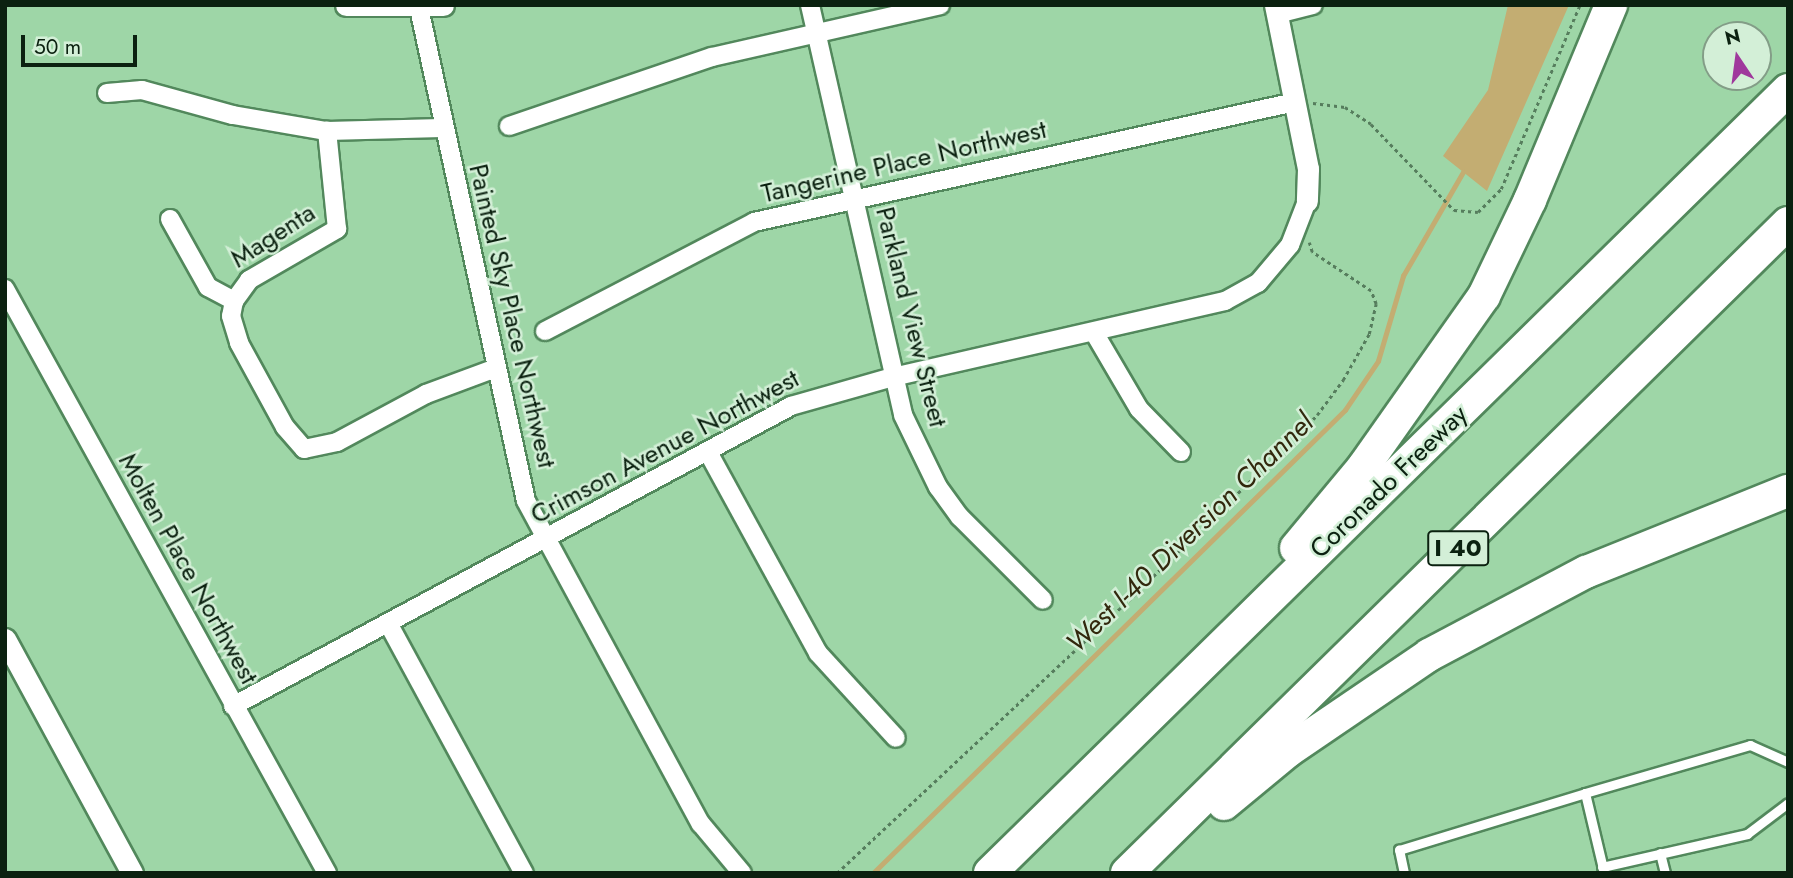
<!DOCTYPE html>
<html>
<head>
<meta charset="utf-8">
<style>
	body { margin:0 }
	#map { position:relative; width:1793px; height:878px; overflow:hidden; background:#9ed6a7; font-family:Jost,sans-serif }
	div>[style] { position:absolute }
	.water>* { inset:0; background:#c3ad72 }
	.stream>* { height:4.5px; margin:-2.25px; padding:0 2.25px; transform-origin:2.25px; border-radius:2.25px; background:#c3ad72 }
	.path>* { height:2.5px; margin-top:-1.25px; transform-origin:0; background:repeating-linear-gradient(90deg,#567d5d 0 3.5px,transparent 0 7px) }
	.roads { filter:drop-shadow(2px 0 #52885c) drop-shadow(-2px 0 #52885c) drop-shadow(0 2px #52885c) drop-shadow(0 -2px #52885c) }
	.service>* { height:9px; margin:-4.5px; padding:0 4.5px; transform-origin:4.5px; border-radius:4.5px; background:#fff }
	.minor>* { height:18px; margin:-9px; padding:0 9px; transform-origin:9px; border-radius:9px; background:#fff }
	.tertiary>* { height:21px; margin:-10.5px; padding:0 10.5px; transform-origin:10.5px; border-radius:10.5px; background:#fff }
	.motorway>* { height:32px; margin:-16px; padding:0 16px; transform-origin:16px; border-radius:16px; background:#fff }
	span { translate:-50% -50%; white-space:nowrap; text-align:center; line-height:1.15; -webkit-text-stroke:5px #d3efd7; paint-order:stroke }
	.shield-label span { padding:2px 5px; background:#d3efd7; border:2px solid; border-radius:5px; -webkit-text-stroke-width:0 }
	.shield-label { font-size:24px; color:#0b2110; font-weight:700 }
	.street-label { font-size:26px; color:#0b2110 }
	.water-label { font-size:28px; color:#32280d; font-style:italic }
	.frame { position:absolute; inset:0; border:7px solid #0b2110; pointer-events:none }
	.north { position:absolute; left:1702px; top:21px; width:70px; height:70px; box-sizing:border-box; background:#d3efd7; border:2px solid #839d87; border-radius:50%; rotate:347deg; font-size:19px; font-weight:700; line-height:28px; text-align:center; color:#0b2110 }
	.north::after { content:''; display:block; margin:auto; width:24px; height:32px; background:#9f389c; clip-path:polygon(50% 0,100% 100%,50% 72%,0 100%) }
	.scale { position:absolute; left:21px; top:35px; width:116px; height:32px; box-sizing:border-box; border:4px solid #0b2110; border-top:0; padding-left:9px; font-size:21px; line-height:24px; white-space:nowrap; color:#0b2110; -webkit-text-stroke:5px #d3efd7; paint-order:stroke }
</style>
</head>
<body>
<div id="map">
	<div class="water">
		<div style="clip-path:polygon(1508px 5px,1569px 5px,1487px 191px,1443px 156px,1488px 90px)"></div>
	</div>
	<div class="stream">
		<div style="left:873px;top:873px;width:661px;rotate:-44.45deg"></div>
		<div style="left:1345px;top:410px;width:59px;rotate:-56deg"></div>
		<div style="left:1378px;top:361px;width:89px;rotate:-73.6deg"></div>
		<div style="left:1403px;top:276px;width:120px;rotate:-60deg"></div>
	</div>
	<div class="path">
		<div style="left:1313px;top:103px;width:32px;rotate:7deg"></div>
		<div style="left:1345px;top:107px;width:31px;rotate:33deg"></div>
		<div style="left:1371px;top:124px;width:120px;rotate:46deg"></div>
		<div style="left:1454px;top:210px;width:24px;rotate:5deg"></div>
		<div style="left:1478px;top:212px;width:33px;rotate:-45deg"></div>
		<div style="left:1501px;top:189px;width:200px;rotate:-66.8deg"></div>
		<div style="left:837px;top:873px;width:398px;rotate:-43.1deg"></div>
		<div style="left:1128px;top:601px;width:265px;rotate:-44.5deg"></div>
		<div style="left:1317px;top:415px;width:44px;rotate:-53.4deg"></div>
		<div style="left:1343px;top:380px;width:53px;rotate:-60.5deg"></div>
		<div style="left:1369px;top:334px;width:31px;rotate:-77deg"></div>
		<div style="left:1376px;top:304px;width:14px;rotate:-111deg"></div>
		<div style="left:1371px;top:291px;width:71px;rotate:-146.5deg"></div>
		<div style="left:1312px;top:252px;width:10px;rotate:-107deg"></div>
	</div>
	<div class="roads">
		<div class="service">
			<div style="left:1585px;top:793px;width:172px;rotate:-16.2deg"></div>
			<div style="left:1750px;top:745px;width:42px;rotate:24.1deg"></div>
			<div style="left:1660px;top:853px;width:21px;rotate:76deg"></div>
			<div style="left:1602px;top:867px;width:149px;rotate:-12.8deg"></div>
			<div style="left:1747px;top:834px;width:51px;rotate:-37.1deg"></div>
			<div style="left:1404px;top:873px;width:24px;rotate:-102deg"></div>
			<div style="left:1399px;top:850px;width:195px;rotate:-17deg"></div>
			<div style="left:1585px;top:793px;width:82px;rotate:76.6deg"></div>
		</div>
		<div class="minor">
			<div style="left:810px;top:5px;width:420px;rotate:77.2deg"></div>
			<div style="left:903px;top:415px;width:80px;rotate:64.1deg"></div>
			<div style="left:938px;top:487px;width:37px;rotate:54deg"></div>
			<div style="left:960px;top:517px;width:117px;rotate:45deg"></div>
			<div style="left:419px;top:8px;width:504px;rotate:77.75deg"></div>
			<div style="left:526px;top:501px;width:367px;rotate:61.6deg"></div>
			<div style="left:701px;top:824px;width:64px;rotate:50.1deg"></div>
			<div style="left:1277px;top:14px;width:37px;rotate:-14deg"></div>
			<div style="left:107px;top:93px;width:35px;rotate:-5deg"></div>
			<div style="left:142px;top:90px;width:94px;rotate:15.4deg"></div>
			<div style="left:233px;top:115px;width:95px;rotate:9.7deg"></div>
			<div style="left:327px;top:131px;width:115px;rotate:-1.5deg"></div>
			<div style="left:509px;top:126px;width:214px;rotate:-18.8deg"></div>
			<div style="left:712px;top:57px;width:234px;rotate:-12.8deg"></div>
			<div style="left:170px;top:219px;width:78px;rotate:60.8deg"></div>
			<div style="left:208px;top:287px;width:30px;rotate:28deg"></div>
			<div style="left:234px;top:301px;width:15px;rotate:101deg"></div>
			<div style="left:231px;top:316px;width:28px;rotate:73deg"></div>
			<div style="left:239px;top:343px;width:96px;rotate:61.3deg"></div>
			<div style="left:285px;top:427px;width:29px;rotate:49deg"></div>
			<div style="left:304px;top:449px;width:34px;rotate:-12deg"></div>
			<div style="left:337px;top:442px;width:101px;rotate:-28.3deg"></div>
			<div style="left:426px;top:394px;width:75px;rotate:-20.4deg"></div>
			<div style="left:5px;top:289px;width:667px;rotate:61.13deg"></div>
			<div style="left:234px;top:301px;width:26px;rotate:-54deg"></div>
			<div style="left:249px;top:280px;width:102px;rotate:-30.1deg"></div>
			<div style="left:337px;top:229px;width:99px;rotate:-95.8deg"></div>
			<div style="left:545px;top:331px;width:236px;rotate:-27.5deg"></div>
			<div style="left:754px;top:222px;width:554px;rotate:-12.51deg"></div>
			<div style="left:1095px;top:334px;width:87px;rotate:59.6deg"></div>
			<div style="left:1139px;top:409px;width:60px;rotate:45.7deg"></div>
			<div style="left:708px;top:452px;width:229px;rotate:61.3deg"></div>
			<div style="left:818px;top:653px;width:115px;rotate:47.5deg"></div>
			<div style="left:388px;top:623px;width:285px;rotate:61.5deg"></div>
			<div style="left:233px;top:706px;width:634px;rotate:-28.26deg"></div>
			<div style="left:791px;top:406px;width:106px;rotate:-15.9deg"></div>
			<div style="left:893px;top:377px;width:341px;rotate:-12.9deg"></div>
			<div style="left:1225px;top:301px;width:38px;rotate:-29deg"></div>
			<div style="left:1258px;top:283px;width:50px;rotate:-49.9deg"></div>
			<div style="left:1290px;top:245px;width:47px;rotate:-68.9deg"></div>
		</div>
		<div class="tertiary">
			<div style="left:346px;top:5px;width:97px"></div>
			<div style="left:1275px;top:5px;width:167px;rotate:78.6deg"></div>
			<div style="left:1308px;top:169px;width:32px;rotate:92deg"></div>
			<div style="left:5px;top:639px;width:266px;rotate:61.5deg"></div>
		</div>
		<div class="motorway">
			<div style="left:1296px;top:548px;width:107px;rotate:-50.3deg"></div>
			<div style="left:1364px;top:466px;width:208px;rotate:-54.8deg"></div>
			<div style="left:1484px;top:296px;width:106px;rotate:-64.4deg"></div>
			<div style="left:1530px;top:200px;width:211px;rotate:-67.4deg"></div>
			<div style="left:1224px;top:804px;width:83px;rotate:-39.6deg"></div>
			<div style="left:1288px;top:751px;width:171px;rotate:-34.2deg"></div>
			<div style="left:1429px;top:655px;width:178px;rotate:-27.9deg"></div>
			<div style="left:1586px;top:572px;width:218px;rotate:-21.9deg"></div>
			<div style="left:990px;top:873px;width:1118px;rotate:-44.46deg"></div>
			<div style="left:1127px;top:873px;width:927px;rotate:-44.52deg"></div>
		</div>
	</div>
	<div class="shield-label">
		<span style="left:1458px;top:548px">I 40</span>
	</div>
	<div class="street-label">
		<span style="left:904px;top:162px;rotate:-13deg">Tangerine Place Northwest</span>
		<span style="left:273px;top:236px;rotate:-33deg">Magenta</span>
		<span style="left:512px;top:316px;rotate:77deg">Painted Sky Place Northwest</span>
		<span style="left:911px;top:317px;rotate:76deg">Parkland View Street</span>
		<span style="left:665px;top:447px;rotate:-28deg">Crimson Avenue Northwest</span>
		<span style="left:1389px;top:482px;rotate:-44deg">Coronado Freeway</span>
		<span style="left:188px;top:569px;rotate:61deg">Molten Place Northwest</span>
	</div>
	<div class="water-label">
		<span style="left:1190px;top:533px;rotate:-44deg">West I-40 Diversion Channel</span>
	</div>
	<div class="frame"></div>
	<div class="north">N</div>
	<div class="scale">50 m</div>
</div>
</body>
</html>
